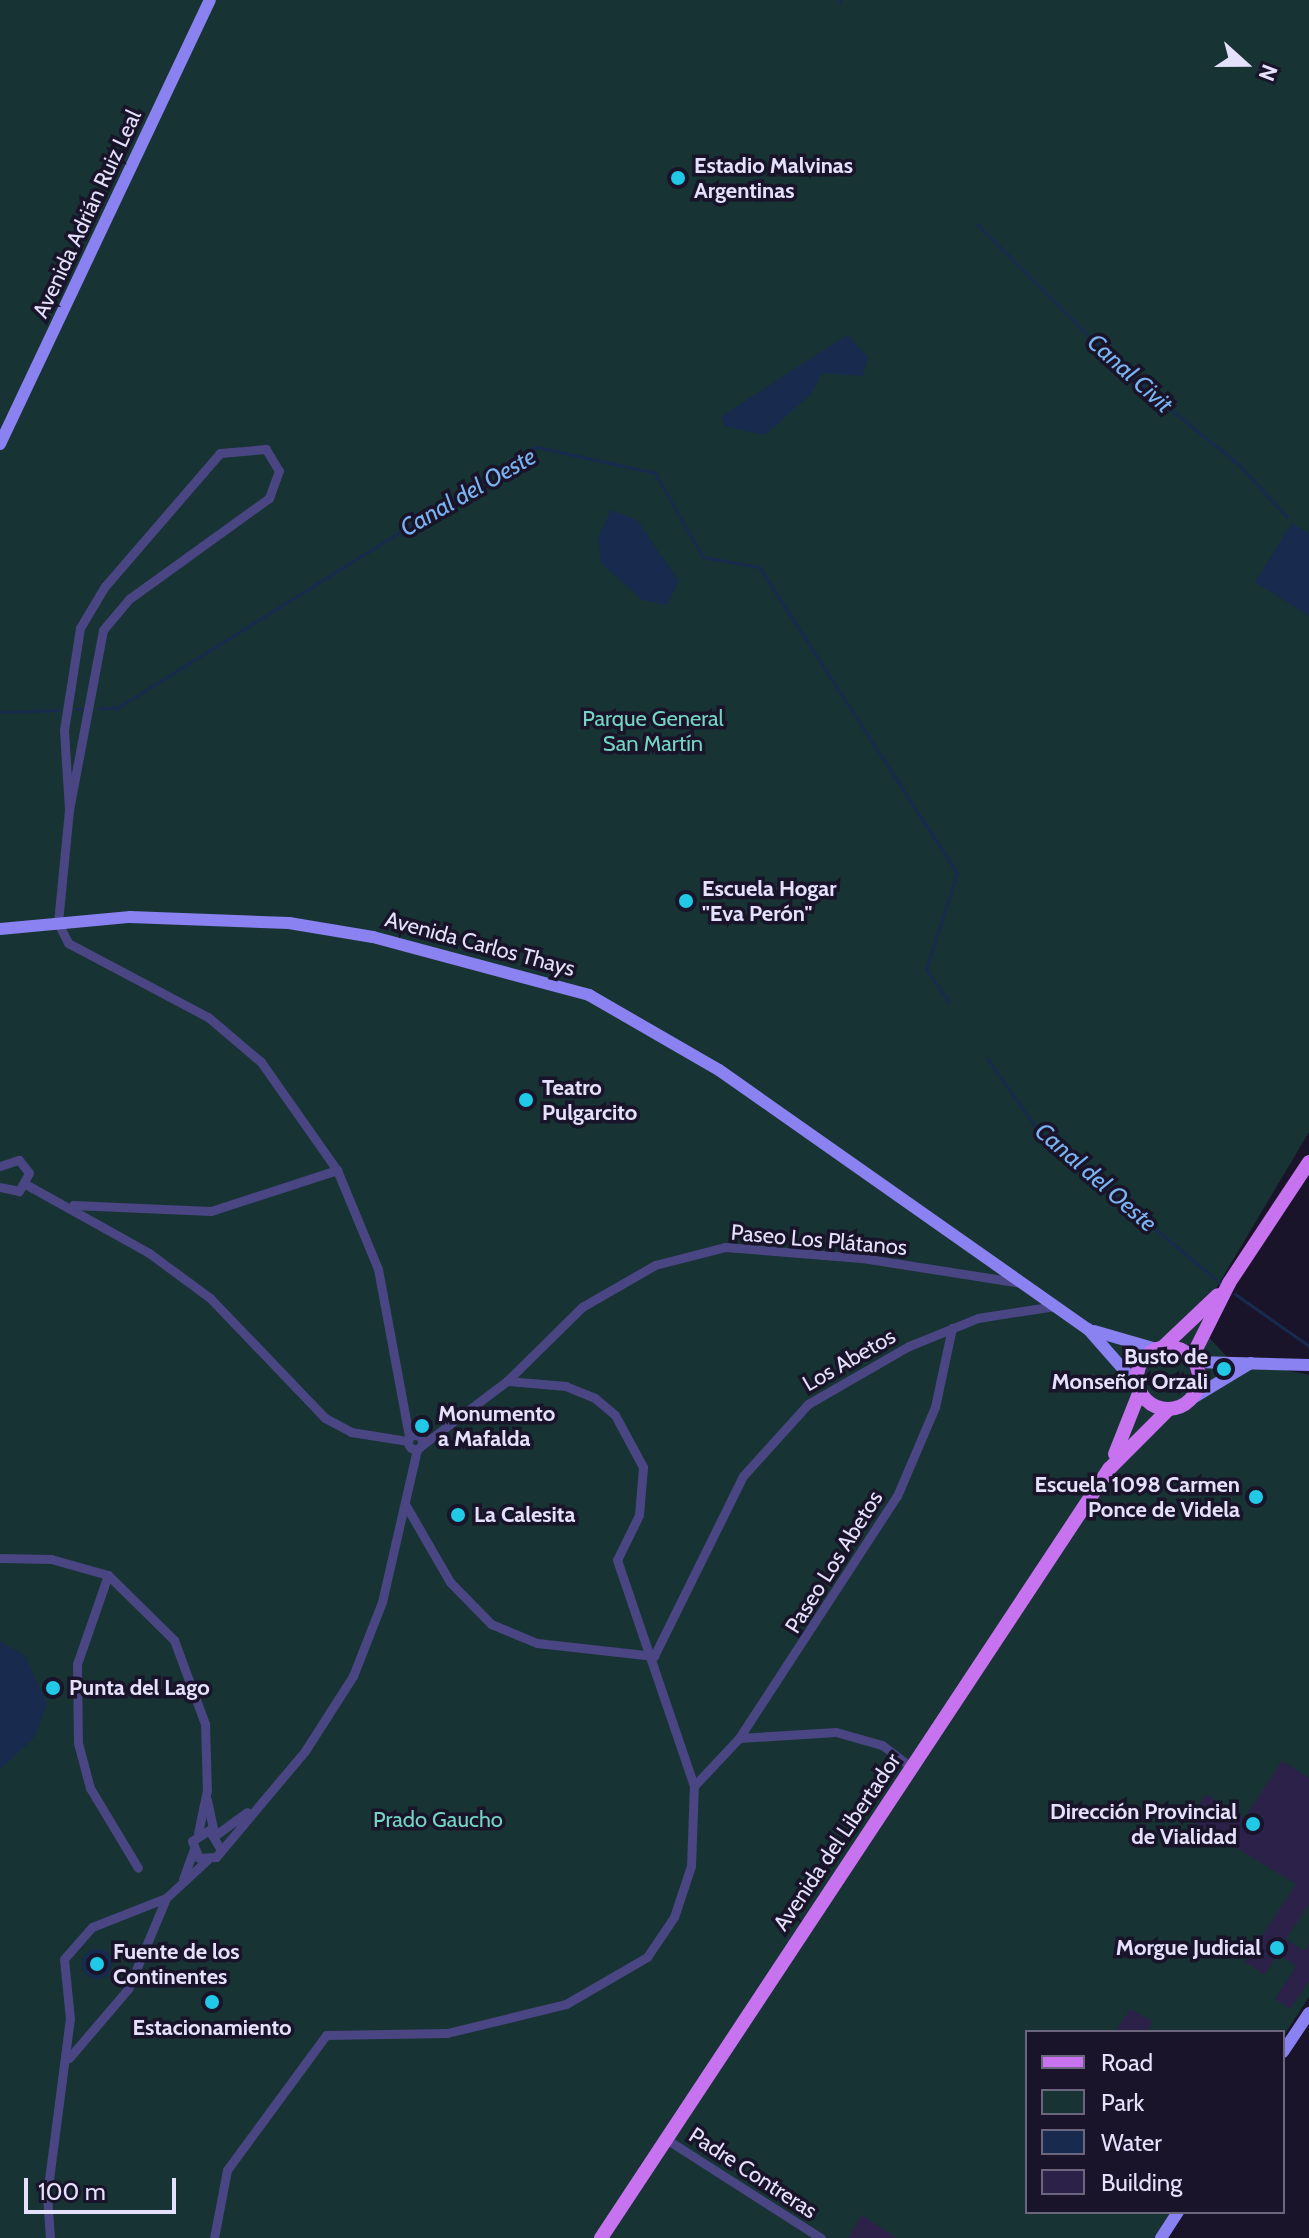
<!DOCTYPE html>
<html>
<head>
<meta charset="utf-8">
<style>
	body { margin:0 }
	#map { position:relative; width:1309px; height:2238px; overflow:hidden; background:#19142a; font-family:Cabin,sans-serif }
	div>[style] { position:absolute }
	.green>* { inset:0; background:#183333 }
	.water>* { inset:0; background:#182b4f }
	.round { border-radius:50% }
	.stream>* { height:3px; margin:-1.5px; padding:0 1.5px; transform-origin:1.5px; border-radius:1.5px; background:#182b4f }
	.building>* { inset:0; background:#2c2249 }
	.street>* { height:9px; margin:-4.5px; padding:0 4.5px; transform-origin:4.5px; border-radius:4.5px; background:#4a4583 }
	.street>.ring { margin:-4.5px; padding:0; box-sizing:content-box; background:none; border:9px solid #4a4583; border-radius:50% }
	.secondary>* { height:12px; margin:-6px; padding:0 6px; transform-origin:6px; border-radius:6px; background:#8a82f1 }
	.primary>* { height:14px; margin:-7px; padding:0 7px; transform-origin:7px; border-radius:7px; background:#c773f0 }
	.primary>.ring { margin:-7px; padding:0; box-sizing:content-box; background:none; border:14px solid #c773f0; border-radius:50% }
	.dots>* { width:22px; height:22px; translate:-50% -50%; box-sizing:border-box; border:4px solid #19142a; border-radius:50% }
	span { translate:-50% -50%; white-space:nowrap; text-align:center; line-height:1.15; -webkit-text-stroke:7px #19142a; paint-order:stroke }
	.poi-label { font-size:22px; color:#e5e0fc; font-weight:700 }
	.left { translate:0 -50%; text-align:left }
	.right { translate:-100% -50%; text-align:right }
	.street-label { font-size:22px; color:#e5e0fc }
	.park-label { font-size:22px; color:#73d5c2 }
	.water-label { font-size:24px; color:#7ab3f0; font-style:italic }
	.legend { position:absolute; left:1025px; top:2030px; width:260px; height:184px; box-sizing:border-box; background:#19142a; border:2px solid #6b667e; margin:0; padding:10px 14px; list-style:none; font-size:24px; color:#e5e0fc }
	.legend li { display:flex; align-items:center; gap:16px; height:40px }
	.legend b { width:40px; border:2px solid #6b667e }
	.north { position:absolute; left:1205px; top:24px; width:80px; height:80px; -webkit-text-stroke:6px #19142a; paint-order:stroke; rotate:111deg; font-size:22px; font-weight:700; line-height:32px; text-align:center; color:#e5e0fc }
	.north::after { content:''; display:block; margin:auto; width:28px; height:36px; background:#e5e0fc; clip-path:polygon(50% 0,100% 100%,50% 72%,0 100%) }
	.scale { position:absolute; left:24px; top:2178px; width:152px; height:36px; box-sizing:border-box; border:4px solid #e5e0fc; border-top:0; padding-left:10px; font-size:24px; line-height:28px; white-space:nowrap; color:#e5e0fc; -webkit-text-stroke:6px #19142a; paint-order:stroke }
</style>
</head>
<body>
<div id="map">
	<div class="green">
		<div style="clip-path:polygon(0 0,1309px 0,1309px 1132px,1214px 1292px,1201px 1329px,1228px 1358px,1309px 1375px,1309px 1997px,1283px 2037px,1027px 2032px,1027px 2212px,1171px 2212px,1154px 2238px,0 2238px)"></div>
	</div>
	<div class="water">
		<div style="clip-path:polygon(847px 335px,868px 357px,863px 376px,822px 373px,811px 394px,765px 435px,724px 426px,722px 416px)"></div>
		<div style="clip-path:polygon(611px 510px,637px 520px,679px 581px,667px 605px,642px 600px,601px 563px,598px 538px)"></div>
		<div style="clip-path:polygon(1292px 523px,1309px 534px,1309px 616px,1255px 582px)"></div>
		<div style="clip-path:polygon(0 1641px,25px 1656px,47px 1704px,34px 1738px,0 1769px)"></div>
		<div class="round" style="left:82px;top:1949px;width:30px;height:30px"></div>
	</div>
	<div class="stream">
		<div style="left:840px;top:2px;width:2px;rotate:-90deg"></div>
		<div style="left:977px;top:224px;width:214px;rotate:45deg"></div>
		<div style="left:1128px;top:375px;width:143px;rotate:39deg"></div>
		<div style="left:1239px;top:465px;width:71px;rotate:47.3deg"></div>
		<div style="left:99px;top:708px;width:18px"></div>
		<div style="left:117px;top:708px;width:494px;rotate:-31.9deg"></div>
		<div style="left:537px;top:447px;width:121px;rotate:12.4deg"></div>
		<div style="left:655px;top:473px;width:97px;rotate:60.3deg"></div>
		<div style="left:703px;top:557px;width:57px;rotate:10.1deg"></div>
		<div style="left:759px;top:567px;width:364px;rotate:57.1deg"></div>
		<div style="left:957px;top:873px;width:101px;rotate:107.9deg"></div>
		<div style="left:926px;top:969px;width:40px;rotate:55.1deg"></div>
		<div style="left:76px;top:709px;width:6px"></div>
		<div style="left:0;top:712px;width:59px;rotate:-1.9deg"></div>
		<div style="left:987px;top:1058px;width:90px;rotate:54.9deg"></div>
		<div style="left:1039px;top:1132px;width:236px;rotate:39.8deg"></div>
		<div style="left:1235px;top:1294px;width:90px;rotate:35.1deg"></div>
	</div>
	<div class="building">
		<div style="clip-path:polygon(1282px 1761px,1309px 1778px,1309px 1904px,1286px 1939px,1304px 1951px,1309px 1943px,1309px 1981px,1290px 2009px,1275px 1999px,1296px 1966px,1278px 1954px,1264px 1975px,1245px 1962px,1296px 1884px,1189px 1819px,1206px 1794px,1244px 1819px)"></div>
		<div style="clip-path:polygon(1130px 2009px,1153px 2022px,1147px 2032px,1115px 2032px)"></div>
		<div style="clip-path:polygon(862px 2215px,897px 2238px,848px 2238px)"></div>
	</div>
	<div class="street">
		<div style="left:69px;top:810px;width:183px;rotate:-79.3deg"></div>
		<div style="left:103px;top:630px;width:40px;rotate:-50deg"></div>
		<div style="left:129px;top:599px;width:173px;rotate:-35.8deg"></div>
		<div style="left:269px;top:498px;width:29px;rotate:-70deg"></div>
		<div style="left:279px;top:471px;width:26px;rotate:-121deg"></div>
		<div style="left:266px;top:449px;width:46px;rotate:175deg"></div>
		<div style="left:220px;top:453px;width:176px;rotate:130.8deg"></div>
		<div style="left:105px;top:586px;width:49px;rotate:120.8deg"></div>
		<div style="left:80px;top:628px;width:103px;rotate:98.9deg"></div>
		<div style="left:64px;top:730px;width:80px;rotate:86.4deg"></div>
		<div style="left:69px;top:810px;width:114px;rotate:95.6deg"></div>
		<div style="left:58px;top:923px;width:22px;rotate:63deg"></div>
		<div style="left:68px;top:943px;width:158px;rotate:27.9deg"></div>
		<div style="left:208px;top:1017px;width:70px;rotate:40.3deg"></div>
		<div style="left:261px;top:1062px;width:132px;rotate:54.9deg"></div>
		<div style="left:337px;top:1170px;width:107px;rotate:67.5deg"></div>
		<div style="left:378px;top:1269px;width:171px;rotate:79.5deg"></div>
		<div style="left:0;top:1166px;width:20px;rotate:-18deg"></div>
		<div style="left:19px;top:1160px;width:16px;rotate:52deg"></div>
		<div style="left:29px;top:1173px;width:21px;rotate:119deg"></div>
		<div style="left:19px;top:1191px;width:19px;rotate:-168deg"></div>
		<div style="left:27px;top:1185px;width:140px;rotate:29.1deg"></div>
		<div style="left:149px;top:1253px;width:76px;rotate:36.4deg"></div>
		<div style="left:210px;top:1298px;width:166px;rotate:46.2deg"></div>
		<div style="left:325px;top:1418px;width:30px;rotate:28deg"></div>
		<div style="left:351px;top:1432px;width:58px;rotate:9deg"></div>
		<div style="left:73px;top:1205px;width:138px;rotate:2.5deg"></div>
		<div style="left:211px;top:1211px;width:133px;rotate:-18deg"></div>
		<div class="ring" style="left:408px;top:1435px;width:5px;height:5px"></div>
		<div style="left:421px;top:1446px;width:108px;rotate:-37.1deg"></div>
		<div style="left:507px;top:1381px;width:105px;rotate:-44.6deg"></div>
		<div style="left:582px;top:1307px;width:84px;rotate:-29.9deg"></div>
		<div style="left:655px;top:1265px;width:72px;rotate:-14.4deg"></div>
		<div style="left:725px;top:1247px;width:137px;rotate:4.6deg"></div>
		<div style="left:862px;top:1258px;width:161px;rotate:8.9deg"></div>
		<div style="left:405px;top:1504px;width:90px;rotate:60deg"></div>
		<div style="left:450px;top:1582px;width:59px;rotate:45.7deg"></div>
		<div style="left:491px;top:1624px;width:50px;rotate:22.4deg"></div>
		<div style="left:537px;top:1643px;width:118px;rotate:6.3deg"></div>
		<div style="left:0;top:1558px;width:51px;rotate:1.1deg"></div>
		<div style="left:51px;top:1559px;width:59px;rotate:15.7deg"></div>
		<div style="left:108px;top:1575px;width:93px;rotate:44.6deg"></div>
		<div style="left:174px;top:1640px;width:90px;rotate:69.7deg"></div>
		<div style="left:205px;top:1724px;width:66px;rotate:88.3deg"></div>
		<div style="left:207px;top:1790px;width:44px;rotate:101.8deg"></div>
		<div style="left:108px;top:1575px;width:94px;rotate:109.2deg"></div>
		<div style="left:77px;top:1664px;width:79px;rotate:89.3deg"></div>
		<div style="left:78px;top:1743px;width:47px;rotate:75.1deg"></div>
		<div style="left:90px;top:1788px;width:93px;rotate:59deg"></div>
		<div style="left:654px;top:1656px;width:201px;rotate:-63.7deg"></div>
		<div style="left:743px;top:1476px;width:97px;rotate:-47.9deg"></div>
		<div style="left:808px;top:1404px;width:116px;rotate:-29.9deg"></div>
		<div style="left:909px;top:1346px;width:74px;rotate:-22.1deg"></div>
		<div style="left:978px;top:1318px;width:78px;rotate:-8.9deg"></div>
		<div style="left:739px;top:1738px;width:97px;rotate:-3.5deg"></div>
		<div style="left:836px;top:1732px;width:48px;rotate:15.8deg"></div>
		<div style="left:882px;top:1745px;width:39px;rotate:37deg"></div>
		<div style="left:694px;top:1786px;width:66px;rotate:-46.8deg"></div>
		<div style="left:739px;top:1738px;width:289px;rotate:-56.9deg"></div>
		<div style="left:897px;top:1496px;width:97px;rotate:-66.9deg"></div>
		<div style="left:935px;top:1407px;width:81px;rotate:-77.9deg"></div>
		<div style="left:207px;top:1800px;width:33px;rotate:78deg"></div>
		<div style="left:217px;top:1834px;width:37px;rotate:-36deg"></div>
		<div style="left:221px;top:1850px;width:23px;rotate:-121deg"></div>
		<div style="left:209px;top:1830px;width:20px;rotate:147deg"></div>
		<div style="left:192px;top:1841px;width:18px;rotate:68deg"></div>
		<div style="left:199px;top:1858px;width:17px;rotate:-3deg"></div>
		<div style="left:216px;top:1857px;width:138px;rotate:-50deg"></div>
		<div style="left:305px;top:1751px;width:89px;rotate:-57.4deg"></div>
		<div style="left:353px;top:1676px;width:79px;rotate:-68.6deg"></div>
		<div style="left:382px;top:1602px;width:157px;rotate:-77.1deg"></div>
		<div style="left:183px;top:1879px;width:30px;rotate:-70deg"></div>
		<div style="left:69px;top:2058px;width:91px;rotate:-49.5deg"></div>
		<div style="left:128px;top:1989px;width:99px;rotate:-67.3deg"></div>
		<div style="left:166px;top:1898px;width:56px;rotate:-42.8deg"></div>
		<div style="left:666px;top:2139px;width:184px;rotate:32.6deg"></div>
		<div style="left:50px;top:2238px;width:43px;rotate:-94deg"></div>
		<div style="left:47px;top:2195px;width:177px;rotate:-82.6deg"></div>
		<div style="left:70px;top:2019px;width:60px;rotate:-95.7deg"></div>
		<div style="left:64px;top:1959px;width:43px;rotate:-48.8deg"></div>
		<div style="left:92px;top:1927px;width:79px;rotate:-21.4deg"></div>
		<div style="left:214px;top:2238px;width:69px;rotate:-79.2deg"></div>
		<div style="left:227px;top:2170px;width:167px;rotate:-53.7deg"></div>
		<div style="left:326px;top:2035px;width:121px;rotate:-0.9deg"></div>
		<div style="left:447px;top:2033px;width:122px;rotate:-13.7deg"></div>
		<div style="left:566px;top:2004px;width:94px;rotate:-30.1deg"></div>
		<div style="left:647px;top:1957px;width:48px;rotate:-56deg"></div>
		<div style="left:674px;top:1917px;width:54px;rotate:-71.6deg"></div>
		<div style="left:691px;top:1866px;width:80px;rotate:-87.9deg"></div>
		<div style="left:694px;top:1786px;width:239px;rotate:-108.8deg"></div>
		<div style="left:617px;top:1560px;width:50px;rotate:-63.9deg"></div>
		<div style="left:639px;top:1515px;width:48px;rotate:-85.2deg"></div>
		<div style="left:643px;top:1467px;width:59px;rotate:-118.3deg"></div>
		<div style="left:615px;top:1415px;width:26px;rotate:-140deg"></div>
		<div style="left:595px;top:1398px;width:31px;rotate:-158deg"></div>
		<div style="left:566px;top:1386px;width:59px;rotate:-175.2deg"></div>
	</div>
	<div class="secondary">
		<div style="left:0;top:444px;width:491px;rotate:-64.7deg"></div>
		<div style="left:0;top:929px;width:131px;rotate:-5.3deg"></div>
		<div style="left:130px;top:917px;width:159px;rotate:2.2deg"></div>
		<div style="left:289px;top:923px;width:85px;rotate:9.5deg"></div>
		<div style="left:373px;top:937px;width:224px;rotate:15deg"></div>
		<div style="left:589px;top:995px;width:150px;rotate:30deg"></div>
		<div style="left:719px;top:1070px;width:451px;rotate:35.1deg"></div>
		<div style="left:1088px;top:1329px;width:76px;rotate:48.7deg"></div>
		<div style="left:1094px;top:1331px;width:65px;rotate:16.2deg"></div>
		<div style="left:1195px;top:1362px;width:114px;rotate:1.5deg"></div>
		<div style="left:1191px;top:1399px;width:70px;rotate:-31deg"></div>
		<div style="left:1283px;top:2052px;width:47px;rotate:-56.3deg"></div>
		<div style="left:1161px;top:2238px;width:31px;rotate:-57deg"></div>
	</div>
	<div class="primary">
		<div style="left:1164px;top:1346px;width:74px;rotate:-43.4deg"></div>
		<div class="ring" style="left:1137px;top:1347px;width:48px;height:48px"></div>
		<div style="left:1192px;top:1357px;width:83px;rotate:-63.4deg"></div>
		<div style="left:1229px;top:1283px;width:145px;rotate:-56.5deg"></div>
		<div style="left:1115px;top:1454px;width:68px;rotate:-68.4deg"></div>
		<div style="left:601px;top:2238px;width:922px;rotate:-56.55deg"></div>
		<div style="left:1109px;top:1469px;width:85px;rotate:-45deg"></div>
	</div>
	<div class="dots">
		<div style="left:678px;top:178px;background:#21c9e6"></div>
		<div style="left:686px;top:901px;background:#21c9e6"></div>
		<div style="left:526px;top:1100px;background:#21c9e6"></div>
		<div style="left:1224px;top:1369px;background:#21c9e6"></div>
		<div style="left:422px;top:1426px;background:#21c9e6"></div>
		<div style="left:1256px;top:1497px;background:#21c9e6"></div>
		<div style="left:458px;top:1515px;background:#21c9e6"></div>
		<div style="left:53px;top:1688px;background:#21c9e6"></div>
		<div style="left:1253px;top:1824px;background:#21c9e6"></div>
		<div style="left:1277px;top:1948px;background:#21c9e6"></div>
		<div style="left:97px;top:1964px;background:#21c9e6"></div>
		<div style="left:212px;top:2002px;background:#21c9e6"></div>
	</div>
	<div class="poi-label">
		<span class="left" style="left:694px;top:178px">Estadio Malvinas<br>Argentinas</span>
		<span class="left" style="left:702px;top:901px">Escuela Hogar<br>"Eva Perón"</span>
		<span class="left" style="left:542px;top:1100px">Teatro<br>Pulgarcito</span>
		<span class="right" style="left:1208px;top:1369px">Busto de<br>Monseñor Orzali</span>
		<span class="left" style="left:438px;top:1426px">Monumento<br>a Mafalda</span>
		<span class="right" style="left:1240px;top:1497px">Escuela 1098 Carmen<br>Ponce de Videla</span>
		<span class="left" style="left:474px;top:1515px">La Calesita</span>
		<span class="left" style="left:69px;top:1688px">Punta del Lago</span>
		<span class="right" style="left:1237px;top:1824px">Dirección Provincial<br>de Vialidad</span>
		<span class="right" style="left:1261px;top:1948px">Morgue Judicial</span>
		<span class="left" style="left:113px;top:1964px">Fuente de los<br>Continentes</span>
		<span style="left:212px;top:2028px">Estacionamiento</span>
	</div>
	<div class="street-label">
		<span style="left:87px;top:214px;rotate:-65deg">Avenida Adrián Ruiz Leal</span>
		<span style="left:480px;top:944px;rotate:15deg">Avenida Carlos Thays</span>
		<span style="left:819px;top:1240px;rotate:5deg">Paseo Los Plátanos</span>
		<span style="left:849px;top:1360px;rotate:-30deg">Los Abetos</span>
		<span style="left:834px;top:1562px;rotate:-58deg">Paseo Los Abetos</span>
		<span style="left:837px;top:1842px;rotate:-56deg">Avenida del Libertador</span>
		<span style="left:753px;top:2173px;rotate:33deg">Padre Contreras</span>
	</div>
	<div class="park-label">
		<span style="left:653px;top:731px">Parque General<br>San Martín</span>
		<span style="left:438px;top:1820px">Prado Gaucho</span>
	</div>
	<div class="water-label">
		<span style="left:1130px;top:373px;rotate:42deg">Canal Civit</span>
		<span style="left:468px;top:492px;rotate:-30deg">Canal del Oeste</span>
		<span style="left:1096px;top:1177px;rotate:41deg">Canal del Oeste</span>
	</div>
	<ul class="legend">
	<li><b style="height:10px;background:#c773f0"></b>Road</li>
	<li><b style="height:22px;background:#183333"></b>Park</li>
	<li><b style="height:22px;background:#182b4f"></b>Water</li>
	<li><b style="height:22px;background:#2c2249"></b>Building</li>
	</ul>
	<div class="north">N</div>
	<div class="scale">100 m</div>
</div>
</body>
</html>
